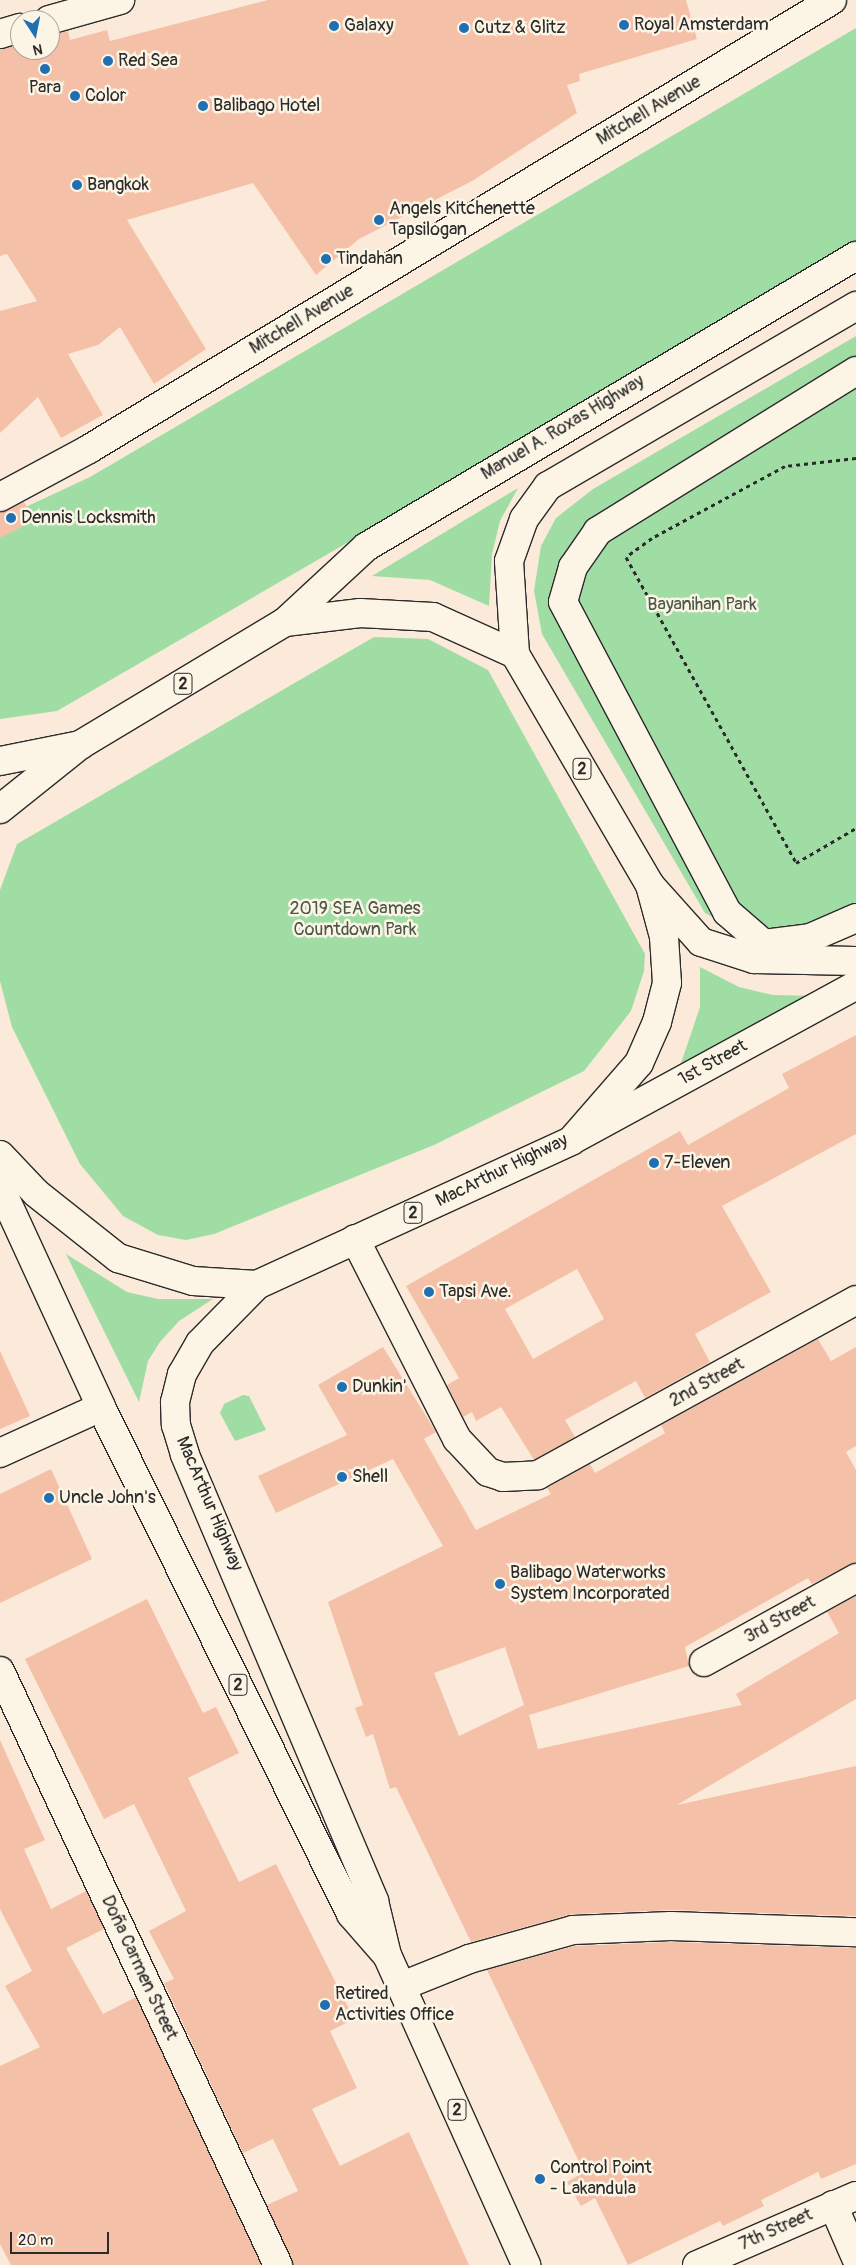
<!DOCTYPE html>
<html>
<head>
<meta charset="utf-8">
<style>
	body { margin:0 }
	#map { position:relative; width:856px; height:2265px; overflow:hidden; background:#fbead9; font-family:Pangolin,sans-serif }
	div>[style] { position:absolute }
	.green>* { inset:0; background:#a0dda4 }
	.building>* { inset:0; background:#f5c0a8 }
	.path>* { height:3px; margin-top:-1.5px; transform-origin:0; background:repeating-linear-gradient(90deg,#2b2b2b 0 4px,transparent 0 8px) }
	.roads { filter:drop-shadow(1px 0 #2b2b2b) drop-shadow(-1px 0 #2b2b2b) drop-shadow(0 1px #2b2b2b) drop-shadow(0 -1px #2b2b2b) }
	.minor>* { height:28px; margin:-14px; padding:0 14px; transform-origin:14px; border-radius:14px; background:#fcf5e5 }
	.major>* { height:28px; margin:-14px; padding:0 14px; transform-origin:14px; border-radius:14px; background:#fcf5e5 }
	.highway>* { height:28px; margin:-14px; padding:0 14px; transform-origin:14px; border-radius:14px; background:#fcf5e5 }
	.dots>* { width:14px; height:14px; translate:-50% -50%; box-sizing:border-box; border:2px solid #fcf5e5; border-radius:50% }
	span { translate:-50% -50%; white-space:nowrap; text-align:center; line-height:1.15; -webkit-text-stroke:5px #fcf5e5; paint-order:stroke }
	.shield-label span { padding:1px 4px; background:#fcf5e5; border:1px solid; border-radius:4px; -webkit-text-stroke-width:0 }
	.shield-label { font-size:16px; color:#2b2b2b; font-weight:700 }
	.poi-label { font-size:18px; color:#2b2b2b }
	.left { translate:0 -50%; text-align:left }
	.street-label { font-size:18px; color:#2b2b2b }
	.park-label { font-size:18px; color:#485849 }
	.north { position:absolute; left:10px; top:10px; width:50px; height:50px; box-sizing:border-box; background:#fcf5e5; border:1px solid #a8a49b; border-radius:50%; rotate:169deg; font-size:14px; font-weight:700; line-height:20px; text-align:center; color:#2b2b2b }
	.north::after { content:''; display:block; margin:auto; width:18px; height:22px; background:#1f6fb2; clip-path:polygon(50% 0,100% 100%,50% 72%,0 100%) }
	.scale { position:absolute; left:10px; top:2232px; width:99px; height:22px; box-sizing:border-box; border:2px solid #2b2b2b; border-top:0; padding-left:6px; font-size:15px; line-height:18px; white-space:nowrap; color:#2b2b2b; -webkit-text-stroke:4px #fcf5e5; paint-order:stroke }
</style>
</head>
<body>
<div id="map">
	<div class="green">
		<div style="clip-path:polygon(856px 28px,856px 248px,57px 711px,0 719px,0 519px,90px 477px)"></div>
		<div style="clip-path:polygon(856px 336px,856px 909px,776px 936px,743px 934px,705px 913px,542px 634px,534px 591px,541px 546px,556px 518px,593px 489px)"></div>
		<div style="clip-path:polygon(518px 488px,500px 521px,492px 554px,489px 606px,430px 580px,372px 576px)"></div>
		<div style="clip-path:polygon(374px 637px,428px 639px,488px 670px,645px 954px,644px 971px,631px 1011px,584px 1071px,434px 1145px,214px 1234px,186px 1240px,158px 1235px,123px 1216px,80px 1164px,12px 1027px,0 981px,0 890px,17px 844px)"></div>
		<div style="clip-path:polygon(700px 967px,739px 987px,773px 995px,819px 996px,676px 1078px,700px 1007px)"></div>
		<div style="clip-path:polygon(66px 1254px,127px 1292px,158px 1299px,213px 1299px,179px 1321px,160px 1342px,148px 1361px,139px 1402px)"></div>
		<div style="clip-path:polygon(243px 1395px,249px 1396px,266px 1430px,235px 1441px,220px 1413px,224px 1404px)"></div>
	</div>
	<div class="building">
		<div style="clip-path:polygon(268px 0,686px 0,697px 39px,579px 74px,580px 81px,567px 85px,577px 113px,472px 181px,359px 239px,316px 275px,253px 183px,127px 220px,206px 349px,154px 384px,120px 327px,98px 345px,68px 354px,103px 415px,61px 438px,38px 397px,0 433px,0 311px,37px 301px,7px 254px,0 256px,0 49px,20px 44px,20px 50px,50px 50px,50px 35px,68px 31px,70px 40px,107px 30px,110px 41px)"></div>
		<div style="clip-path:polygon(24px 502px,35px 520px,0 538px,0 513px)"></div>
		<div style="clip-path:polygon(evenodd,856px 1035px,856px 1134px,722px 1206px,771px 1292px,695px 1334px,710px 1362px,645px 1398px,636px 1381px,565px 1420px,575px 1437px,534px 1460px,501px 1407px,476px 1421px,472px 1412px,463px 1417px,447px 1385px,459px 1378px,406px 1286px,680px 1131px,688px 1145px,789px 1088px,782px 1074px,856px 1035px,577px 1269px,604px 1319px,533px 1359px,505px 1309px,577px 1269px)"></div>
		<div style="clip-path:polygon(evenodd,818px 1339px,831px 1361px,856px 1347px,856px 1446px,846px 1452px,856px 1470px,856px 1562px,812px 1584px,808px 1578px,685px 1647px,689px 1666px,529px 1715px,538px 1749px,742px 1705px,736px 1694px,839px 1633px,827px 1612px,856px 1596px,856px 1699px,677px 1805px,856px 1766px,856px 1916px,672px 1910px,572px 1914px,471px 1942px,396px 1787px,390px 1789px,373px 1734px,366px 1737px,355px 1708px,363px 1705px,328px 1602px,443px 1546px,393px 1459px,276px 1513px,258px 1476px,347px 1435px,318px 1385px,383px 1347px,436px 1432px,424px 1439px,476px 1530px,551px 1494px,547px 1488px,590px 1464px,595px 1473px,665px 1433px,661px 1425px,818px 1339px,505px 1647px,524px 1705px,459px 1736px,434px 1673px,505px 1647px)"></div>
		<div style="clip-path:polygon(0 1351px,30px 1416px,0 1429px)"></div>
		<div style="clip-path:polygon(51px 1469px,92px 1559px,0 1603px,0 1494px)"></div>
		<div style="clip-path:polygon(147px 1599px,203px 1713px,216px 1707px,239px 1753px,188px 1778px,239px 1882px,276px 1864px,354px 2019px,330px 2031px,357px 2088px,312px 2109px,340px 2166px,409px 2132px,469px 2265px,293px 2265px,267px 2205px,298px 2191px,273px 2139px,243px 2153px,164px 1983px,174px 1979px,149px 1931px,186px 1911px,134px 1804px,104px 1819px,25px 1659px)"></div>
		<div style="clip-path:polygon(0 1740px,45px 1840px,24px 1849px,51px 1909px,86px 1891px,104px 1929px,66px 1948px,103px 2014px,136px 1997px,261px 2265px,11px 2265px,0 2244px,0 2066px,40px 2047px,5px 1986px,32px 1971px,0 1909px)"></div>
		<div style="clip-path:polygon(671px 1942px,856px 1948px,856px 2164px,821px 2179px,818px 2172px,761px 2200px,764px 2206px,723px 2226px,720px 2221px,628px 2265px,595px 2198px,581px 2206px,567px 2182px,584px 2172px,487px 1970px,575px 1946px)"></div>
	</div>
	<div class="path">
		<div style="left:856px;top:458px;width:71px;rotate:173.6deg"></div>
		<div style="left:785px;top:466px;width:151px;rotate:151.6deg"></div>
		<div style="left:652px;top:538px;width:32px;rotate:144deg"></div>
		<div style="left:626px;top:557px;width:350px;rotate:60.9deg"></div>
		<div style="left:796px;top:863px;width:69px;rotate:-30.3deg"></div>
	</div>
	<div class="roads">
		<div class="minor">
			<div style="left:49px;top:20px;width:74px;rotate:-15.7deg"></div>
			<div style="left:0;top:34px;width:21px;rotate:-17deg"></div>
			<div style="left:856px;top:371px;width:304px;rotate:148.2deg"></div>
			<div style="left:598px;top:531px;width:44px;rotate:124.8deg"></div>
			<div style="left:573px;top:567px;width:36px;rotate:106deg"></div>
			<div style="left:563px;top:602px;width:351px;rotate:62.1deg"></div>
			<div style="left:727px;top:912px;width:49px;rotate:40.9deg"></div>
			<div style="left:764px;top:944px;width:46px;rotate:-7.4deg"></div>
			<div style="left:810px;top:938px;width:50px;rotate:-23.5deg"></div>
			<div style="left:355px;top:1239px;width:225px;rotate:63deg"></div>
			<div style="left:457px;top:1439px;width:45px;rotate:46.8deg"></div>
			<div style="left:488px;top:1472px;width:16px;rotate:18deg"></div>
			<div style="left:503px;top:1477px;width:35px;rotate:-3deg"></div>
			<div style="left:538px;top:1475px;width:363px;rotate:-28.8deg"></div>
			<div style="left:0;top:1453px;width:111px;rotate:-24.5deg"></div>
			<div style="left:704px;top:1662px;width:174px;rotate:-28.9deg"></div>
			<div style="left:0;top:1671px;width:656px;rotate:64.92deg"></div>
			<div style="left:402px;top:1986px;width:72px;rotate:-21.9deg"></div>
			<div style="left:469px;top:1959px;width:108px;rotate:-15.6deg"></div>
			<div style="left:573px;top:1930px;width:98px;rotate:-2.3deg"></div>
			<div style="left:671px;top:1926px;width:185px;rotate:1.9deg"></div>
			<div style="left:833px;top:2205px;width:58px;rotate:66.5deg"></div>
			<div style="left:697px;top:2265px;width:173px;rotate:-23.5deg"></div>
		</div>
		<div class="major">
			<div style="left:0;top:497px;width:101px;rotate:-28.3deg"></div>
			<div style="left:89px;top:449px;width:868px;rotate:-31.14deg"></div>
			<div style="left:285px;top:622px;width:110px;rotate:-42.8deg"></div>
			<div style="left:366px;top:547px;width:570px;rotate:-30.71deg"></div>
			<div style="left:515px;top:654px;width:93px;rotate:-93.7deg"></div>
			<div style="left:509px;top:561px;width:45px;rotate:-70.3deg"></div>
			<div style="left:524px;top:519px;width:41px;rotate:-54deg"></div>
			<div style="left:548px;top:486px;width:357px;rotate:-30.3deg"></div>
			<div style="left:650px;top:885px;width:76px;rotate:48.2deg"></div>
			<div style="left:701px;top:942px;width:56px;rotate:17.8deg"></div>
			<div style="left:754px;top:959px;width:102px;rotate:1.1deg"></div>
			<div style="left:574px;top:1139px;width:321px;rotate:-28.6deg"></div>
		</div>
		<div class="highway">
			<div style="left:0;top:761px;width:82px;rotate:-11.3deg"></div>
			<div style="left:80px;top:745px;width:239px;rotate:-31deg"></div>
			<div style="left:285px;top:622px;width:76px;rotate:-6.8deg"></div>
			<div style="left:360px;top:613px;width:73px;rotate:3.1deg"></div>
			<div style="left:433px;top:617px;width:90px;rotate:24.3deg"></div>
			<div style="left:515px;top:654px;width:268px;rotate:59.7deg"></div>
			<div style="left:650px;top:885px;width:54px;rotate:74.9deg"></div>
			<div style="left:664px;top:937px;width:46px;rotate:86.3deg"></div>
			<div style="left:667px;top:983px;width:40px;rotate:104.4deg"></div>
			<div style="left:657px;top:1022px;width:45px;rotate:113.7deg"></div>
			<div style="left:639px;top:1063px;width:103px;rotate:131.1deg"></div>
			<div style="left:571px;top:1141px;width:345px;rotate:155.4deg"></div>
			<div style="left:257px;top:1285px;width:81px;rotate:134.5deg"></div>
			<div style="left:200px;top:1343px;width:36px;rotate:120deg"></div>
			<div style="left:182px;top:1374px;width:29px;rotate:104deg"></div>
			<div style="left:175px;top:1402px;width:23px;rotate:88deg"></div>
			<div style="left:176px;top:1425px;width:31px;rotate:73deg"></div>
			<div style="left:185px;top:1455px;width:484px;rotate:67deg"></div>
			<div style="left:374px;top:1901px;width:56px;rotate:76.5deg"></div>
			<div style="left:387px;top:1955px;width:340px;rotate:65.8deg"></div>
			<div style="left:0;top:809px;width:96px;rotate:-38.7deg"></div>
			<div style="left:0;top:1155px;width:52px;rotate:46.5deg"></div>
			<div style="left:36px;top:1193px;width:105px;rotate:38.4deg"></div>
			<div style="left:118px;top:1258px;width:78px;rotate:17deg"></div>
			<div style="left:193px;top:1281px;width:64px;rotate:3.6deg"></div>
			<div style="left:0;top:1187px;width:242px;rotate:65.3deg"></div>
			<div style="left:101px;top:1407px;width:565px;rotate:63.75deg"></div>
			<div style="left:351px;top:1914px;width:52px;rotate:48.9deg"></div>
		</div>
	</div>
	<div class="dots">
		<div style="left:624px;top:25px;background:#1f6fb2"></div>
		<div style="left:334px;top:26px;background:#1f6fb2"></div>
		<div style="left:464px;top:28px;background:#1f6fb2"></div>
		<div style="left:108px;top:61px;background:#1f6fb2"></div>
		<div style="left:45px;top:69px;background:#1f6fb2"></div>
		<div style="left:75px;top:96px;background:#1f6fb2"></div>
		<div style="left:203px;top:106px;background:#1f6fb2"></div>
		<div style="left:77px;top:185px;background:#1f6fb2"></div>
		<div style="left:379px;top:220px;background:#1f6fb2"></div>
		<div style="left:326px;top:259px;background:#1f6fb2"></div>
		<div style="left:11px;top:518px;background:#1f6fb2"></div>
		<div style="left:654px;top:1163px;background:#1f6fb2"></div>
		<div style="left:429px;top:1292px;background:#1f6fb2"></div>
		<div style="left:342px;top:1387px;background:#1f6fb2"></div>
		<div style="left:342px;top:1477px;background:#1f6fb2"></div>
		<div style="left:49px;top:1498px;background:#1f6fb2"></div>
		<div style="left:500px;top:1584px;background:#1f6fb2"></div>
		<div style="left:325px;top:2005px;background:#1f6fb2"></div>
		<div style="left:540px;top:2179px;background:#1f6fb2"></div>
	</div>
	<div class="shield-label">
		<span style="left:183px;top:684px">2</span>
		<span style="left:582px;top:769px">2</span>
		<span style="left:413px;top:1213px">2</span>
		<span style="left:238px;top:1685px">2</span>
		<span style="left:457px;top:2110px">2</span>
	</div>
	<div class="poi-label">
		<span class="left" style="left:634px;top:25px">Royal Amsterdam</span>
		<span class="left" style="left:344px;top:26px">Galaxy</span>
		<span class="left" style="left:474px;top:28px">Cutz &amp; Glitz</span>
		<span class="left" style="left:118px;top:61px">Red Sea</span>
		<span style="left:45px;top:88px">Para</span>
		<span class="left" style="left:85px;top:96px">Color</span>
		<span class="left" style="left:213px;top:106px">Balibago Hotel</span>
		<span class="left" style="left:87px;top:185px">Bangkok</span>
		<span class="left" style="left:389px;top:220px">Angels Kitchenette<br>Tapsilogan</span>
		<span class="left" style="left:336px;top:259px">Tindahan</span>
		<span class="left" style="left:21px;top:518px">Dennis Locksmith</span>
		<span class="left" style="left:664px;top:1163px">7-Eleven</span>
		<span class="left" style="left:439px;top:1292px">Tapsi Ave.</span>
		<span class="left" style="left:352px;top:1387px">Dunkin'</span>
		<span class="left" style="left:352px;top:1477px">Shell</span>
		<span class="left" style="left:59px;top:1498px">Uncle John's</span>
		<span class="left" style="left:510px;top:1584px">Balibago Waterworks<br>System Incorporated</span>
		<span class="left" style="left:335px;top:2005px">Retired<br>Activities Office</span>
		<span class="left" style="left:550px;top:2179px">Control Point<br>- Lakandula</span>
	</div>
	<div class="street-label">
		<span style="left:649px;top:111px;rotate:-31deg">Mitchell Avenue</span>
		<span style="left:302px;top:320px;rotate:-31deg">Mitchell Avenue</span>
		<span style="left:563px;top:428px;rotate:-31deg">Manuel A. Roxas Highway</span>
		<span style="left:713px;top:1063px;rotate:-29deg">1st Street</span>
		<span style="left:502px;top:1171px;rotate:-26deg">MacArthur Highway</span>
		<span style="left:707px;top:1383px;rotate:-29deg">2nd Street</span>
		<span style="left:209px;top:1504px;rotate:67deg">MacArthur Highway</span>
		<span style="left:780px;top:1620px;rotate:-29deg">3rd Street</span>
		<span style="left:139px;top:1968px;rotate:65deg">Doña Carmen Street</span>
		<span style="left:776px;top:2230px;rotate:-24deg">7th Street</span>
	</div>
	<div class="park-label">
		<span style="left:702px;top:605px">Bayanihan Park</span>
		<span style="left:355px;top:920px">2019 SEA Games<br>Countdown Park</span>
	</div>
	<div class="north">N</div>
	<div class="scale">20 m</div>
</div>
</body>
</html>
